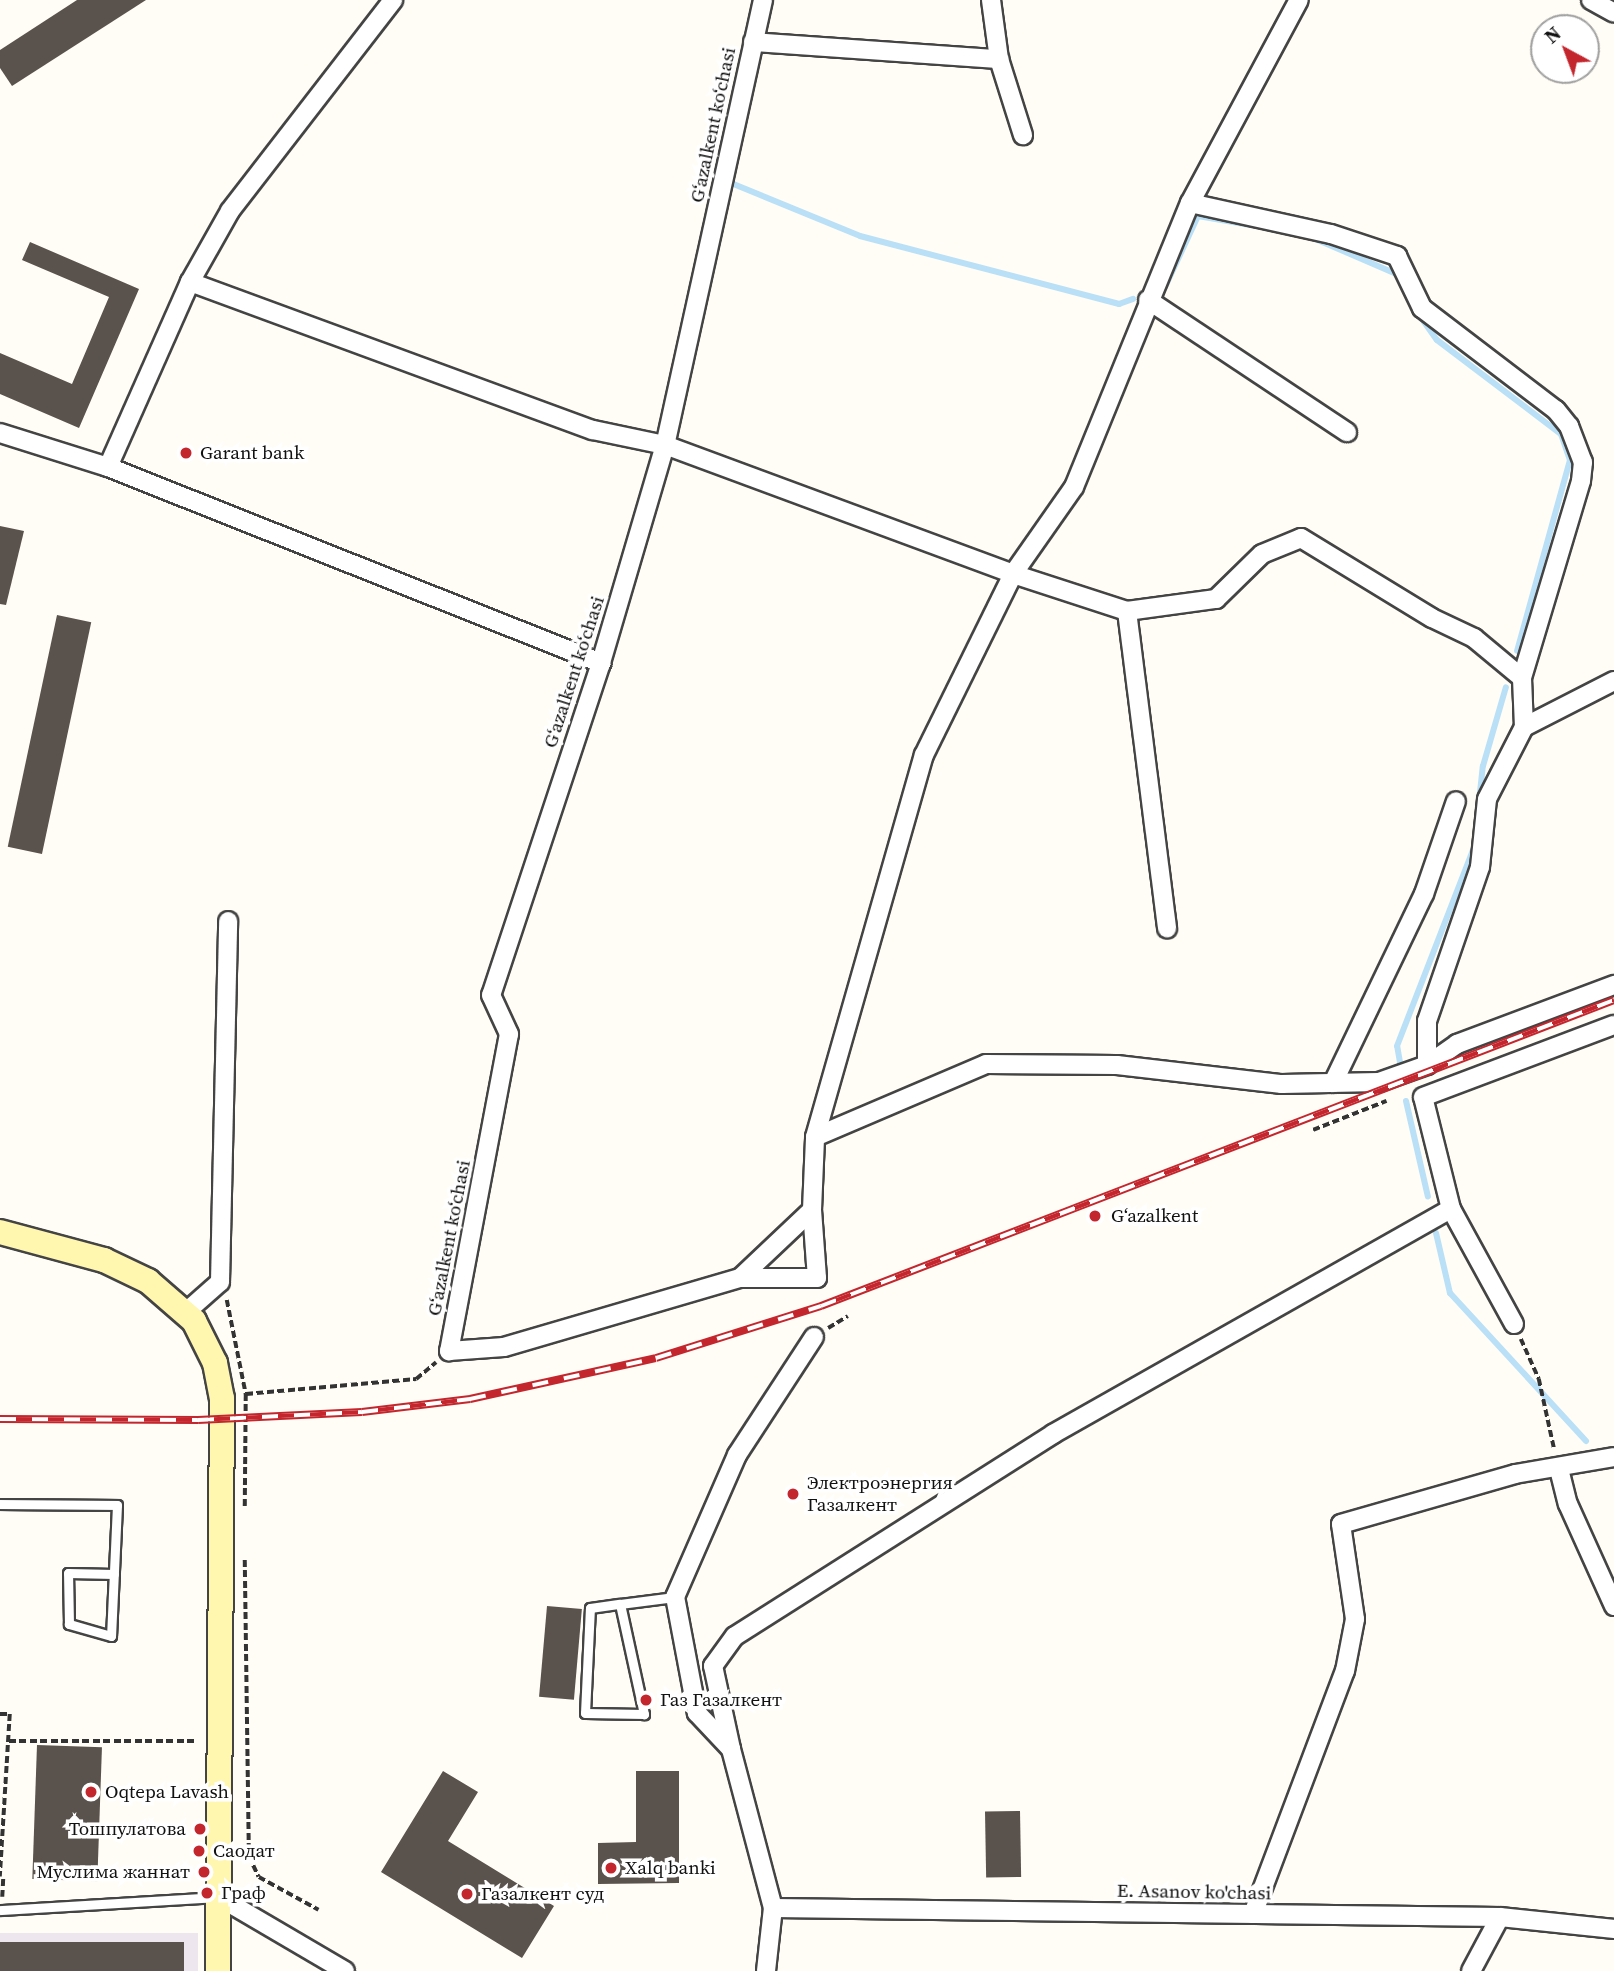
<!DOCTYPE html>
<html>
<head>
<meta charset="utf-8">
<style>
	body { margin:0 }
	#map { position:relative; width:1614px; height:1971px; overflow:hidden; background:#fffdf5; font-family:"Source Serif 4",serif }
	div>[style] { position:absolute }
	.industrial>* { inset:0; background:#eee6ef; transform-origin:0 0 }
	.stream>* { height:6px; margin:-3px; padding:0 3px; transform-origin:3px; border-radius:3px; background:#b9e0f7 }
	.building>* { inset:0; background:#5a524d; transform-origin:0 0 }
	.path>* { height:3.5px; margin-top:-1.75px; transform-origin:0; background:repeating-linear-gradient(90deg,#333 0 7px,transparent 0 10.5px) }
	.roads { filter:drop-shadow(2px 0 #444) drop-shadow(-2px 0 #444) drop-shadow(0 2px #444) drop-shadow(0 -2px #444) }
	.service>* { height:9px; margin:-4.5px; padding:0 4.5px; transform-origin:4.5px; border-radius:4.5px; background:#fff }
	.minor>* { height:18px; margin:-9px; padding:0 9px; transform-origin:9px; border-radius:9px; background:#fff }
	.secondary>* { height:24px; margin:-12px; padding:0 12px; transform-origin:12px; border-radius:12px; background:#fff6b0 }
	.rail>* { height:8px; margin-top:-4px; transform-origin:0; background:repeating-linear-gradient(90deg,#fff 0 16px,#c4262e 0 32px); box-sizing:border-box; border-block:2px solid #c4262e }
	.dots>* { width:19px; height:19px; translate:-50% -50%; box-sizing:border-box; border:4px solid #fff; border-radius:50% }
	span { translate:-50% -50%; white-space:nowrap; text-align:center; line-height:1.15; -webkit-text-stroke:7px #fff; paint-order:stroke }
	.street-label { font-size:19px; color:#111 }
	.poi-label { font-size:19px; color:#111 }
	.left { translate:0 -50%; text-align:left }
	.right { translate:-100% -50%; text-align:right }
	.north { position:absolute; left:1530px; top:14px; width:70px; height:70px; box-sizing:border-box; background:#fff; border:2px solid #a0a0a0; border-radius:50%; rotate:319deg; font-size:19px; font-weight:700; line-height:28px; text-align:center; color:#111 }
	.north::after { content:''; display:block; margin:auto; width:24px; height:32px; background:#c4262e; clip-path:polygon(50% 0,100% 100%,50% 72%,0 100%) }
</style>
</head>
<body>
<div id="map">
	<div class="industrial">
		<div style="left:198px;top:1933px;width:38px;height:198px;rotate:90deg"></div>
	</div>
	<div class="stream">
		<div style="left:731px;top:183px;width:139px;rotate:22.3deg"></div>
		<div style="left:860px;top:236px;width:268px;rotate:14.7deg"></div>
		<div style="left:1119px;top:304px;width:15px;rotate:-20deg"></div>
		<div style="left:1313px;top:238px;width:94px;rotate:23.3deg"></div>
		<div style="left:1165px;top:287px;width:78px;rotate:-65.1deg"></div>
		<div style="left:1198px;top:216px;width:65px;rotate:9.8deg"></div>
		<div style="left:1420px;top:316px;width:29px;rotate:55deg"></div>
		<div style="left:1437px;top:340px;width:156px;rotate:37.2deg"></div>
		<div style="left:1561px;top:434px;width:28px;rotate:71deg"></div>
		<div style="left:1570px;top:460px;width:198px;rotate:105.5deg"></div>
		<div style="left:1479px;top:802px;width:36px;rotate:-84deg"></div>
		<div style="left:1483px;top:766px;width:82px;rotate:-73.8deg"></div>
		<div style="left:1401px;top:1068px;width:22px;rotate:-100deg"></div>
		<div style="left:1397px;top:1046px;width:213px;rotate:-68.8deg"></div>
		<div style="left:1406px;top:1101px;width:98px;rotate:77.1deg"></div>
		<div style="left:1436px;top:1233px;width:62px;rotate:76.9deg"></div>
		<div style="left:1450px;top:1293px;width:201px;rotate:47.4deg"></div>
	</div>
	<div class="building">
		<div style="clip-path:polygon(77px 0,146px 0,12px 86px,0 68px,0 50px)"></div>
		<div style="clip-path:polygon(30px 242px,139px 289px,79px 428px,0 394px,0 353px,72px 384px,109px 297px,22px 260px)"></div>
		<div style="clip-path:polygon(0 526px,24px 531px,6px 605px,0 604px)"></div>
		<div style="left:57px;top:615px;width:35px;height:237px;rotate:12deg"></div>
		<div style="left:547px;top:1606px;width:35px;height:91px;rotate:5deg"></div>
		<div style="left:37px;top:1745px;width:65px;height:134px;rotate:2deg"></div>
		<div style="clip-path:polygon(443px 1771px,478px 1792px,448px 1841px,554px 1906px,522px 1958px,381px 1872px)"></div>
		<div style="clip-path:polygon(636px 1771px,679px 1771px,679px 1883px,598px 1884px,598px 1843px,636px 1842px)"></div>
		<div style="left:1020px;top:1811px;width:66px;height:35px;rotate:89deg"></div>
		<div style="left:184px;top:1942px;width:29px;height:184px;rotate:90deg"></div>
	</div>
	<div class="path">
		<div style="left:1313px;top:1130px;width:79px;rotate:-21.7deg"></div>
		<div style="left:227px;top:1300px;width:96px;rotate:78.6deg"></div>
		<div style="left:246px;top:1394px;width:113px;rotate:90.5deg"></div>
		<div style="left:828px;top:1328px;width:23px;rotate:-31deg"></div>
		<div style="left:1521px;top:1339px;width:44px;rotate:65.8deg"></div>
		<div style="left:1539px;top:1379px;width:71px;rotate:77.7deg"></div>
		<div style="left:246px;top:1394px;width:171px;rotate:-5deg"></div>
		<div style="left:416px;top:1379px;width:26px;rotate:-40deg"></div>
		<div style="left:245px;top:1560px;width:296px;rotate:89.2deg"></div>
		<div style="left:249px;top:1856px;width:23px;rotate:65deg"></div>
		<div style="left:259px;top:1877px;width:68px;rotate:28.8deg"></div>
		<div style="left:0;top:1714px;width:10px"></div>
		<div style="left:10px;top:1714px;width:163px;rotate:93.5deg"></div>
		<div style="left:9px;top:1741px;width:188px"></div>
		<div style="left:2px;top:1897px;width:20px;rotate:-87deg"></div>
	</div>
	<div class="roads">
		<div class="service">
			<div style="left:0;top:1504px;width:117px;rotate:0.5deg"></div>
			<div style="left:117px;top:1505px;width:131px;rotate:92.6deg"></div>
			<div style="left:111px;top:1636px;width:44px;rotate:-164.1deg"></div>
			<div style="left:69px;top:1624px;width:51px;rotate:-91.1deg"></div>
			<div style="left:68px;top:1573px;width:46px;rotate:1.2deg"></div>
			<div style="left:620px;top:1604px;width:113px;rotate:77.7deg"></div>
			<div style="left:644px;top:1714px;width:59px;rotate:-179deg"></div>
			<div style="left:585px;top:1713px;width:105px;rotate:-87.3deg"></div>
			<div style="left:590px;top:1608px;width:30px;rotate:-8deg"></div>
			<div style="left:620px;top:1604px;width:55px;rotate:-7.3deg"></div>
			<div style="left:0;top:1910px;width:218px;rotate:-3.4deg"></div>
		</div>
		<div class="minor">
			<div style="left:763px;top:0;width:456px;rotate:102.4deg"></div>
			<div style="left:665px;top:445px;width:227px;rotate:106.4deg"></div>
			<div style="left:601px;top:663px;width:350px;rotate:108.3deg"></div>
			<div style="left:491px;top:995px;width:43px;rotate:65.2deg"></div>
			<div style="left:509px;top:1034px;width:323px;rotate:100.7deg"></div>
			<div style="left:449px;top:1351px;width:55px;rotate:-4.2deg"></div>
			<div style="left:504px;top:1347px;width:246px;rotate:-16.3deg"></div>
			<div style="left:740px;top:1278px;width:77px"></div>
			<div style="left:817px;top:1278px;width:68px;rotate:-94.2deg"></div>
			<div style="left:812px;top:1210px;width:73px;rotate:-87.6deg"></div>
			<div style="left:815px;top:1137px;width:397px;rotate:-74.1deg"></div>
			<div style="left:924px;top:755px;width:202px;rotate:-63.8deg"></div>
			<div style="left:1013px;top:574px;width:106px;rotate:-55deg"></div>
			<div style="left:1074px;top:487px;width:307px;rotate:-67.8deg"></div>
			<div style="left:1190px;top:203px;width:230px;rotate:-61.8deg"></div>
			<div style="left:991px;top:0;width:60px;rotate:82.3deg"></div>
			<div style="left:999px;top:59px;width:80px;rotate:72.5deg"></div>
			<div style="left:1591px;top:0;width:26px;rotate:29deg"></div>
			<div style="left:753px;top:42px;width:247px;rotate:4deg"></div>
			<div style="left:1190px;top:203px;width:144px;rotate:12.4deg"></div>
			<div style="left:1331px;top:234px;width:70px;rotate:18.4deg"></div>
			<div style="left:1397px;top:256px;width:58px;rotate:64.3deg"></div>
			<div style="left:1422px;top:308px;width:168px;rotate:37.3deg"></div>
			<div style="left:1556px;top:410px;width:21px;rotate:51deg"></div>
			<div style="left:1569px;top:426px;width:39px;rotate:69deg"></div>
			<div style="left:1583px;top:462px;width:19px;rotate:96deg"></div>
			<div style="left:1581px;top:481px;width:206px;rotate:106.7deg"></div>
			<div style="left:1522px;top:678px;width:49px;rotate:87.7deg"></div>
			<div style="left:190px;top:282px;width:429px;rotate:20.2deg"></div>
			<div style="left:593px;top:430px;width:74px;rotate:11.8deg"></div>
			<div style="left:665px;top:445px;width:371px;rotate:20.3deg"></div>
			<div style="left:1013px;top:574px;width:120px;rotate:18deg"></div>
			<div style="left:1127px;top:611px;width:90px;rotate:-7.7deg"></div>
			<div style="left:1216px;top:599px;width:64px;rotate:-44.4deg"></div>
			<div style="left:1262px;top:554px;width:42px;rotate:-22.3deg"></div>
			<div style="left:1301px;top:538px;width:153px;rotate:31.4deg"></div>
			<div style="left:1432px;top:618px;width:47px;rotate:25.5deg"></div>
			<div style="left:1474px;top:638px;width:62px;rotate:39.8deg"></div>
			<div style="left:1148px;top:300px;width:239px;rotate:33.6deg"></div>
			<div style="left:0;top:433px;width:113px;rotate:17.5deg"></div>
			<div style="left:108px;top:467px;width:531px;rotate:21.68deg"></div>
			<div style="left:108px;top:467px;width:202px;rotate:-66.1deg"></div>
			<div style="left:190px;top:282px;width:81px;rotate:-60.6deg"></div>
			<div style="left:230px;top:211px;width:267px;rotate:-52.3deg"></div>
			<div style="left:1127px;top:611px;width:320px;rotate:82.8deg"></div>
			<div style="left:1427px;top:1065px;width:37px;rotate:-35deg"></div>
			<div style="left:1457px;top:1044px;width:168px;rotate:-20.6deg"></div>
			<div style="left:1333px;top:1083px;width:210px;rotate:-64.3deg"></div>
			<div style="left:1424px;top:894px;width:98px;rotate:-71deg"></div>
			<div style="left:815px;top:1137px;width:186px;rotate:-23.1deg"></div>
			<div style="left:986px;top:1064px;width:131px;rotate:0.4deg"></div>
			<div style="left:1117px;top:1065px;width:166px;rotate:6.6deg"></div>
			<div style="left:1282px;top:1084px;width:97px;rotate:-1.2deg"></div>
			<div style="left:1379px;top:1082px;width:51px;rotate:-19.5deg"></div>
			<div style="left:1427px;top:1065px;width:44px;rotate:-90deg"></div>
			<div style="left:1427px;top:1021px;width:163px;rotate:-71deg"></div>
			<div style="left:1480px;top:867px;width:68px;rotate:-84.1deg"></div>
			<div style="left:1487px;top:799px;width:81px;rotate:-62.8deg"></div>
			<div style="left:1524px;top:727px;width:101px;rotate:-27.1deg"></div>
			<div style="left:740px;top:1278px;width:99px;rotate:-43.4deg"></div>
			<div style="left:186px;top:1312px;width:45px;rotate:-41.4deg"></div>
			<div style="left:220px;top:1282px;width:361px;rotate:-88.7deg"></div>
			<div style="left:1514px;top:1324px;width:131px;rotate:-118.7deg"></div>
			<div style="left:1451px;top:1209px;width:115px;rotate:-104deg"></div>
			<div style="left:1423px;top:1097px;width:204px;rotate:-20.7deg"></div>
			<div style="left:1559px;top:1469px;width:36px;rotate:76deg"></div>
			<div style="left:1568px;top:1504px;width:112px;rotate:65.7deg"></div>
			<div style="left:731px;top:1749px;width:85px;rotate:-102.2deg"></div>
			<div style="left:713px;top:1666px;width:37px;rotate:-54deg"></div>
			<div style="left:735px;top:1636px;width:377px;rotate:-32.4deg"></div>
			<div style="left:1053px;top:1434px;width:457px;rotate:-29.5deg"></div>
			<div style="left:219px;top:1897px;width:146px;rotate:30.4deg"></div>
			<div style="left:773px;top:1908px;width:727px;rotate:0.71deg"></div>
			<div style="left:1500px;top:1917px;width:115px;rotate:6deg"></div>
			<div style="left:1253px;top:1914px;width:260px;rotate:-69.3deg"></div>
			<div style="left:1345px;top:1671px;width:53px;rotate:-79.1deg"></div>
			<div style="left:1355px;top:1619px;width:96px;rotate:-98.4deg"></div>
			<div style="left:1341px;top:1524px;width:181px;rotate:-16deg"></div>
			<div style="left:1515px;top:1474px;width:100px;rotate:-9.7deg"></div>
			<div style="left:766px;top:1971px;width:63px;rotate:-83.7deg"></div>
			<div style="left:773px;top:1908px;width:164px;rotate:-104.8deg"></div>
			<div style="left:731px;top:1749px;width:50px;rotate:-133.4deg"></div>
			<div style="left:697px;top:1713px;width:118px;rotate:-100.7deg"></div>
			<div style="left:675px;top:1597px;width:155px;rotate:-66.4deg"></div>
			<div style="left:737px;top:1455px;width:141px;rotate:-56.9deg"></div>
			<div style="left:1471px;top:1971px;width:61px;rotate:-61.8deg"></div>
		</div>
		<div class="secondary">
			<div style="left:0;top:1232px;width:108px;rotate:15.1deg"></div>
			<div style="left:104px;top:1260px;width:49px;rotate:25.5deg"></div>
			<div style="left:148px;top:1281px;width:61px;rotate:41deg"></div>
			<div style="left:194px;top:1321px;width:47px;rotate:63.4deg"></div>
			<div style="left:215px;top:1363px;width:36px;rotate:79deg"></div>
			<div style="left:222px;top:1398px;width:573px;rotate:90.4deg"></div>
		</div>
	</div>
	<div class="rail">
		<div style="left:0;top:1419px;width:198px;rotate:0.3deg"></div>
		<div style="left:198px;top:1420px;width:164px;rotate:-2.8deg"></div>
		<div style="left:362px;top:1412px;width:109px;rotate:-6.9deg"></div>
		<div style="left:470px;top:1399px;width:190px;rotate:-12.4deg"></div>
		<div style="left:656px;top:1358px;width:173px;rotate:-17.5deg"></div>
		<div style="left:821px;top:1306px;width:850px;rotate:-21.1deg"></div>
	</div>
	<div class="dots">
		<div style="left:186px;top:453px;background:#c4262e"></div>
		<div style="left:1095px;top:1216px;background:#c4262e"></div>
		<div style="left:793px;top:1494px;background:#c4262e"></div>
		<div style="left:646px;top:1700px;background:#c4262e"></div>
		<div style="left:91px;top:1792px;background:#c4262e"></div>
		<div style="left:200px;top:1829px;background:#c4262e"></div>
		<div style="left:199px;top:1851px;background:#c4262e"></div>
		<div style="left:611px;top:1868px;background:#c4262e"></div>
		<div style="left:204px;top:1872px;background:#c4262e"></div>
		<div style="left:207px;top:1893px;background:#c4262e"></div>
		<div style="left:467px;top:1894px;background:#c4262e"></div>
	</div>
	<div class="street-label">
		<span style="left:713px;top:125px;rotate:-78deg">Gʻazalkent koʻchasi</span>
		<span style="left:574px;top:672px;rotate:-72deg">Gʻazalkent koʻchasi</span>
		<span style="left:449px;top:1238px;rotate:-79deg">Gʻazalkent koʻchasi</span>
		<span style="left:1194px;top:1892px;rotate:1deg">E. Asanov ko'chasi</span>
	</div>
	<div class="poi-label">
		<span class="left" style="left:200px;top:453px">Garant bank</span>
		<span class="left" style="left:1111px;top:1216px">Gʻazalkent</span>
		<span class="left" style="left:807px;top:1494px">Электроэнергия<br>Газалкент</span>
		<span class="left" style="left:660px;top:1700px">Газ Газалкент</span>
		<span class="left" style="left:105px;top:1792px">Oqtepa Lavash</span>
		<span class="right" style="left:186px;top:1829px">Тошпулатова</span>
		<span class="left" style="left:213px;top:1851px">Саодат</span>
		<span class="left" style="left:625px;top:1868px">Xalq banki</span>
		<span class="right" style="left:190px;top:1872px">Муслима жаннат</span>
		<span class="left" style="left:221px;top:1893px">Граф</span>
		<span class="left" style="left:481px;top:1894px">Газалкент суд</span>
	</div>
	<div class="north">N</div>
</div>
</body>
</html>
